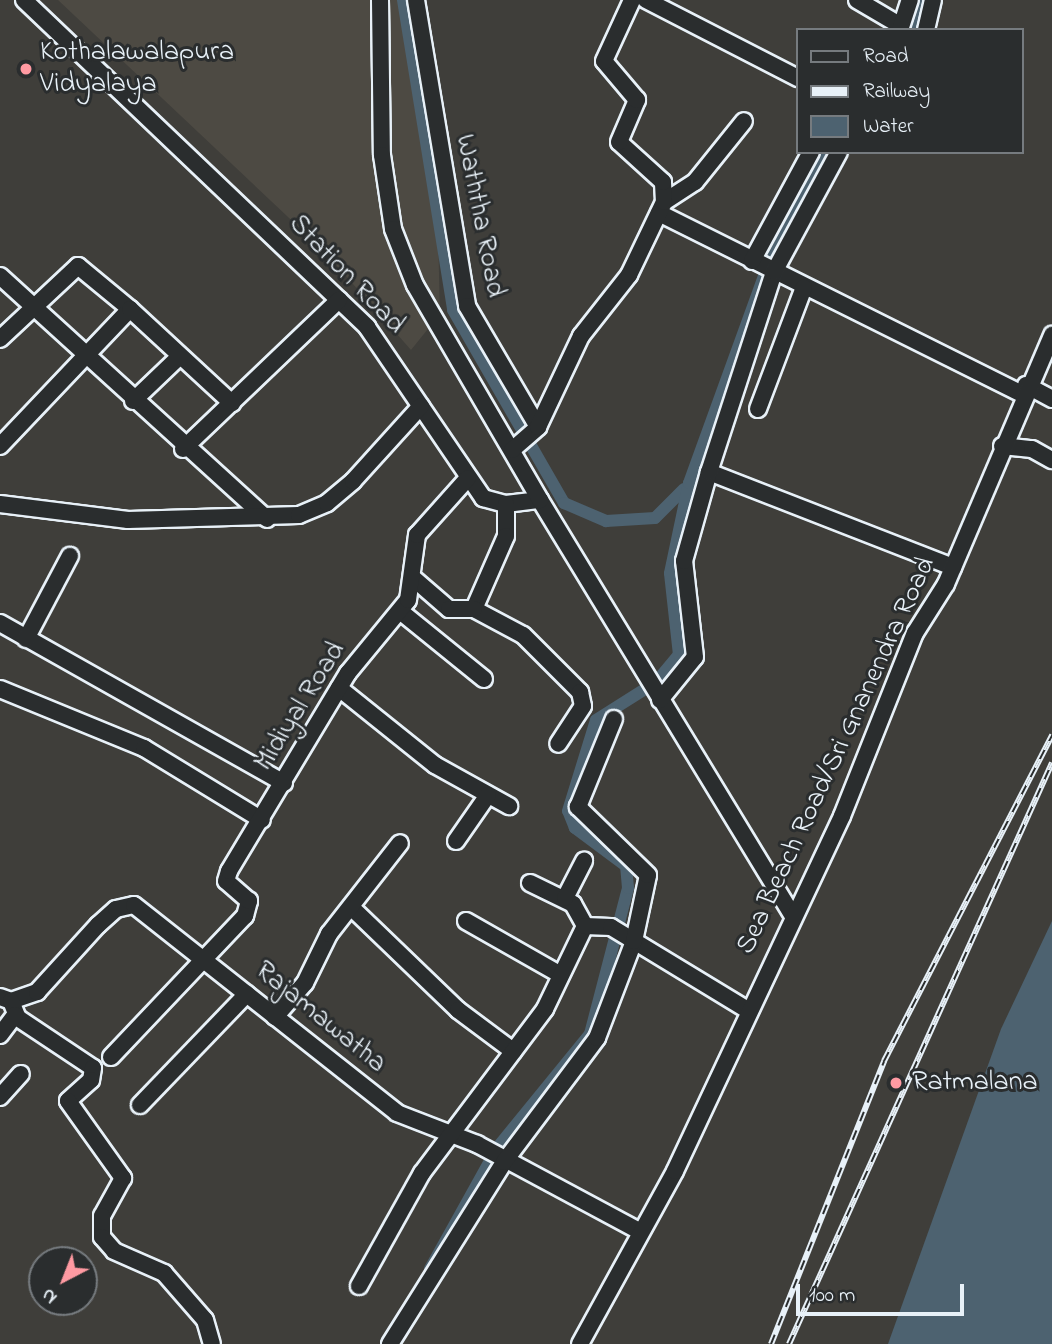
<!DOCTYPE html>
<html>
<head>
<meta charset="utf-8">
<style>
	body { margin:0 }
	#map { position:relative; width:1052px; height:1344px; overflow:hidden; background:#3f3e3a; font-family:"Indie Flower",sans-serif }
	div>[style] { position:absolute }
	.built>* { inset:0; background:#4d4a43 }
	.water>* { inset:0; background:#4d6270 }
	.canal>* { height:12px; margin:-6px; padding:0 6px; transform-origin:6px; border-radius:6px; background:#4d6270 }
	.roads { filter:drop-shadow(2px 0 #e8f1f8) drop-shadow(-2px 0 #e8f1f8) drop-shadow(0 2px #e8f1f8) drop-shadow(0 -2px #e8f1f8) }
	.minor>* { height:16px; margin:-8px; padding:0 8px; transform-origin:8px; border-radius:8px; background:#2a2d2e }
	.rail>* { height:6px; margin-top:-3px; transform-origin:0; background:repeating-linear-gradient(90deg,#2a2d2e 0 10px,#e8f1f8 0 20px); box-sizing:border-box; border-block:2px solid #e8f1f8 }
	.dots>* { width:19px; height:19px; translate:-50% -50%; box-sizing:border-box; border:4px solid #2a2d2e; border-radius:50% }
	span { translate:-50% -50%; white-space:nowrap; text-align:center; line-height:1.15; -webkit-text-stroke:6px #2a2d2e; paint-order:stroke }
	.poi-label { font-size:28px; color:#e8f1f8 }
	.left { translate:0 -50%; text-align:left }
	.street-label { font-size:28px; color:#e8f1f8 }
	.legend { position:absolute; left:796px; top:28px; width:228px; height:126px; box-sizing:border-box; background:#2a2d2e; border:2px solid #767b7f; margin:0; padding:9px 12px; list-style:none; font-size:21px; color:#e8f1f8 }
	.legend li { display:flex; align-items:center; gap:14px; height:35px }
	.legend b { width:35px; border:2px solid #767b7f }
	.north { position:absolute; left:28px; top:1246px; width:70px; height:70px; box-sizing:border-box; background:#2a2d2e; border:2px solid #767b7f; border-radius:50%; rotate:222deg; font-size:19px; font-weight:700; line-height:28px; text-align:center; color:#e8f1f8 }
	.north::after { content:''; display:block; margin:auto; width:24px; height:32px; background:#ff9aa2; clip-path:polygon(50% 0,100% 100%,50% 72%,0 100%) }
	.scale { position:absolute; left:796px; top:1284px; width:168px; height:32px; box-sizing:border-box; border:4px solid #e8f1f8; border-top:0; padding-left:9px; font-size:21px; line-height:24px; white-space:nowrap; color:#e8f1f8; -webkit-text-stroke:5px #2a2d2e; paint-order:stroke }
</style>
</head>
<body>
<div id="map">
	<div class="built">
		<div style="clip-path:polygon(58px 0,400px 0,438px 232px,440px 314px,411px 350px,323px 250px)"></div>
	</div>
	<div class="water">
		<div style="clip-path:polygon(1052px 921px,1052px 1344px,888px 1344px,1001px 1029px)"></div>
	</div>
	<div class="canal">
		<div style="left:403px;top:0;width:314px;rotate:80.8deg"></div>
		<div style="left:453px;top:310px;width:223px;rotate:60.1deg"></div>
		<div style="left:564px;top:503px;width:46px;rotate:23.2deg"></div>
		<div style="left:606px;top:521px;width:49px;rotate:-3.5deg"></div>
		<div style="left:655px;top:518px;width:41px;rotate:-45deg"></div>
		<div style="left:917px;top:30px;width:31px;rotate:-73deg"></div>
		<div style="left:430px;top:1269px;width:138px;rotate:-61deg"></div>
		<div style="left:497px;top:1148px;width:147px;rotate:-50.8deg"></div>
		<div style="left:590px;top:1034px;width:151px;rotate:-75.4deg"></div>
		<div style="left:628px;top:888px;width:22px;rotate:-95deg"></div>
		<div style="left:626px;top:866px;width:64px;rotate:-143.3deg"></div>
		<div style="left:575px;top:828px;width:18px;rotate:-112deg"></div>
		<div style="left:568px;top:811px;width:95px;rotate:-72.9deg"></div>
		<div style="left:596px;top:720px;width:71px;rotate:-32.3deg"></div>
		<div style="left:656px;top:682px;width:35px;rotate:-50deg"></div>
		<div style="left:679px;top:655px;width:82px;rotate:-96.3deg"></div>
		<div style="left:670px;top:573px;width:92px;rotate:-78.1deg"></div>
		<div style="left:689px;top:483px;width:229px;rotate:-70.1deg"></div>
		<div style="left:767px;top:268px;width:132px;rotate:-61.9deg"></div>
	</div>
	<div class="roads">
		<div class="minor">
			<div style="left:24px;top:0;width:474px;rotate:43.6deg"></div>
			<div style="left:367px;top:327px;width:207px;rotate:55.8deg"></div>
			<div style="left:483px;top:498px;width:24px;rotate:15deg"></div>
			<div style="left:506px;top:504px;width:34px;rotate:-7deg"></div>
			<div style="left:540px;top:500px;width:488px;rotate:58.7deg"></div>
			<div style="left:380px;top:0;width:155px;rotate:89.3deg"></div>
			<div style="left:382px;top:155px;width:75px;rotate:81.5deg"></div>
			<div style="left:393px;top:229px;width:60px;rotate:68.6deg"></div>
			<div style="left:415px;top:285px;width:249px;rotate:59.8deg"></div>
			<div style="left:416px;top:0;width:310px;rotate:80.5deg"></div>
			<div style="left:467px;top:306px;width:140px;rotate:59.6deg"></div>
			<div style="left:646px;top:0;width:171px;rotate:27.2deg"></div>
			<div style="left:857px;top:0;width:51px;rotate:30.6deg"></div>
			<div style="left:900px;top:30px;width:32px;rotate:-72deg"></div>
			<div style="left:926px;top:30px;width:31px;rotate:-77deg"></div>
			<div style="left:664px;top:202px;width:37px;rotate:-33deg"></div>
			<div style="left:695px;top:182px;width:78px;rotate:-51.2deg"></div>
			<div style="left:659px;top:213px;width:406px;rotate:26.5deg"></div>
			<div style="left:752px;top:261px;width:124px;rotate:-61.6deg"></div>
			<div style="left:0;top:276px;width:361px;rotate:42.3deg"></div>
			<div style="left:0;top:339px;width:107px;rotate:-43.1deg"></div>
			<div style="left:78px;top:266px;width:67px;rotate:39.6deg"></div>
			<div style="left:1026px;top:385px;width:30px;rotate:28deg"></div>
			<div style="left:133px;top:401px;width:64px;rotate:-43.7deg"></div>
			<div style="left:758px;top:409px;width:130px;rotate:-69.3deg"></div>
			<div style="left:0;top:446px;width:189px;rotate:-46.5deg"></div>
			<div style="left:130px;top:309px;width:139px;rotate:42.7deg"></div>
			<div style="left:1002px;top:446px;width:30px;rotate:6deg"></div>
			<div style="left:1032px;top:449px;width:23px;rotate:29deg"></div>
			<div style="left:183px;top:449px;width:216px;rotate:-43.7deg"></div>
			<div style="left:512px;top:450px;width:35px;rotate:-41deg"></div>
			<div style="left:538px;top:427px;width:101px;rotate:-64.7deg"></div>
			<div style="left:581px;top:336px;width:78px;rotate:-51.8deg"></div>
			<div style="left:629px;top:275px;width:81px;rotate:-64.4deg"></div>
			<div style="left:664px;top:202px;width:20px;rotate:-93deg"></div>
			<div style="left:663px;top:182px;width:59px;rotate:-137.7deg"></div>
			<div style="left:619px;top:142px;width:46px;rotate:-66.8deg"></div>
			<div style="left:637px;top:100px;width:51px;rotate:-130.2deg"></div>
			<div style="left:604px;top:61px;width:67px;rotate:-65.3deg"></div>
			<div style="left:709px;top:472px;width:262px;rotate:21.3deg"></div>
			<div style="left:0;top:504px;width:129px;rotate:7.1deg"></div>
			<div style="left:128px;top:520px;width:171px;rotate:-1.7deg"></div>
			<div style="left:299px;top:515px;width:30px;rotate:-23deg"></div>
			<div style="left:327px;top:503px;width:34px;rotate:-40deg"></div>
			<div style="left:353px;top:481px;width:101px;rotate:-47.8deg"></div>
			<div style="left:506px;top:504px;width:32px;rotate:90deg"></div>
			<div style="left:506px;top:536px;width:80px;rotate:113.7deg"></div>
			<div style="left:474px;top:609px;width:55px;rotate:28deg"></div>
			<div style="left:523px;top:635px;width:81px;rotate:45deg"></div>
			<div style="left:580px;top:692px;width:14px;rotate:78deg"></div>
			<div style="left:583px;top:706px;width:45px;rotate:123.3deg"></div>
			<div style="left:412px;top:577px;width:49px;rotate:40.9deg"></div>
			<div style="left:449px;top:609px;width:25px"></div>
			<div style="left:400px;top:611px;width:108px;rotate:39deg"></div>
			<div style="left:0;top:623px;width:326px;rotate:29.4deg"></div>
			<div style="left:26px;top:639px;width:94px;rotate:-62.1deg"></div>
			<div style="left:339px;top:688px;width:123px;rotate:38.7deg"></div>
			<div style="left:435px;top:765px;width:85px;rotate:29deg"></div>
			<div style="left:0;top:689px;width:156px;rotate:22.3deg"></div>
			<div style="left:144px;top:748px;width:138px;rotate:31.4deg"></div>
			<div style="left:660px;top:700px;width:55px;rotate:-50.9deg"></div>
			<div style="left:695px;top:657px;width:97px;rotate:-96.5deg"></div>
			<div style="left:684px;top:561px;width:92px;rotate:-74.3deg"></div>
			<div style="left:709px;top:472px;width:210px;rotate:-72deg"></div>
			<div style="left:774px;top:272px;width:136px;rotate:-61.6deg"></div>
			<div style="left:456px;top:841px;width:56px;rotate:-55.2deg"></div>
			<div style="left:530px;top:883px;width:48px;rotate:26deg"></div>
			<div style="left:573px;top:904px;width:25px;rotate:61deg"></div>
			<div style="left:565px;top:898px;width:42px;rotate:-62.8deg"></div>
			<div style="left:351px;top:907px;width:149px;rotate:43.9deg"></div>
			<div style="left:458px;top:1010px;width:69px;rotate:36.7deg"></div>
			<div style="left:466px;top:921px;width:109px;rotate:29.6deg"></div>
			<div style="left:0;top:997px;width:12px;rotate:20deg"></div>
			<div style="left:11px;top:1001px;width:28px;rotate:-19deg"></div>
			<div style="left:37px;top:992px;width:91px;rotate:-47.7deg"></div>
			<div style="left:98px;top:925px;width:24px;rotate:-42deg"></div>
			<div style="left:116px;top:909px;width:18px;rotate:-13deg"></div>
			<div style="left:134px;top:905px;width:335px;rotate:38.3deg"></div>
			<div style="left:397px;top:1113px;width:86px;rotate:21.2deg"></div>
			<div style="left:477px;top:1144px;width:184px;rotate:28.2deg"></div>
			<div style="left:11px;top:1001px;width:18px;rotate:68deg"></div>
			<div style="left:18px;top:1018px;width:90px;rotate:33.7deg"></div>
			<div style="left:93px;top:1068px;width:12px;rotate:99deg"></div>
			<div style="left:91px;top:1080px;width:31px;rotate:138deg"></div>
			<div style="left:68px;top:1101px;width:95px;rotate:54.5deg"></div>
			<div style="left:123px;top:1178px;width:43px;rotate:118.9deg"></div>
			<div style="left:102px;top:1216px;width:21px;rotate:90deg"></div>
			<div style="left:102px;top:1237px;width:18px;rotate:49deg"></div>
			<div style="left:114px;top:1251px;width:55px;rotate:23.7deg"></div>
			<div style="left:164px;top:1273px;width:62px;rotate:48.9deg"></div>
			<div style="left:205px;top:1320px;width:25px;rotate:74deg"></div>
			<div style="left:275px;top:1017px;width:45px;rotate:-48.6deg"></div>
			<div style="left:305px;top:983px;width:55px;rotate:-63.9deg"></div>
			<div style="left:329px;top:934px;width:115px;rotate:-52deg"></div>
			<div style="left:0;top:1035px;width:25px;rotate:-53deg"></div>
			<div style="left:111px;top:1057px;width:195px;rotate:-46.5deg"></div>
			<div style="left:245px;top:916px;width:16px;rotate:-75deg"></div>
			<div style="left:249px;top:901px;width:30px;rotate:-139deg"></div>
			<div style="left:226px;top:881px;width:10px;rotate:-73deg"></div>
			<div style="left:229px;top:871px;width:231px;rotate:-59deg"></div>
			<div style="left:348px;top:673px;width:94px;rotate:-50.6deg"></div>
			<div style="left:408px;top:600px;width:66px;rotate:-82.1deg"></div>
			<div style="left:417px;top:535px;width:76px;rotate:-48.2deg"></div>
			<div style="left:0;top:1097px;width:31px;rotate:-48deg"></div>
			<div style="left:140px;top:1105px;width:154px;rotate:-46.1deg"></div>
			<div style="left:359px;top:1286px;width:129px;rotate:-60.9deg"></div>
			<div style="left:422px;top:1173px;width:205px;rotate:-53.1deg"></div>
			<div style="left:545px;top:1009px;width:92px;rotate:-64.3deg"></div>
			<div style="left:585px;top:926px;width:26px;rotate:2deg"></div>
			<div style="left:611px;top:927px;width:162px;rotate:31.3deg"></div>
			<div style="left:390px;top:1344px;width:215px;rotate:-57.9deg"></div>
			<div style="left:504px;top:1162px;width:155px;rotate:-53.1deg"></div>
			<div style="left:597px;top:1038px;width:104px;rotate:-69.1deg"></div>
			<div style="left:634px;top:941px;width:67px;rotate:-78deg"></div>
			<div style="left:648px;top:875px;width:98px;rotate:-135.8deg"></div>
			<div style="left:578px;top:807px;width:95px;rotate:-67.8deg"></div>
			<div style="left:580px;top:1344px;width:197px;rotate:-61.2deg"></div>
			<div style="left:675px;top:1171px;width:392px;rotate:-64.8deg"></div>
			<div style="left:842px;top:816px;width:197px;rotate:-68.3deg"></div>
			<div style="left:915px;top:633px;width:58px;rotate:-57.7deg"></div>
			<div style="left:946px;top:584px;width:271px;rotate:-66.9deg"></div>
		</div>
	</div>
	<div class="rail">
		<div style="left:771px;top:1344px;width:305px;rotate:-68.2deg"></div>
		<div style="left:884px;top:1061px;width:367px;rotate:-62.7deg"></div>
		<div style="left:789px;top:1344px;width:638px;rotate:-65.65deg"></div>
	</div>
	<div class="dots">
		<div style="left:26px;top:69px;background:#ff9aa2"></div>
		<div style="left:896px;top:1083px;background:#ff9aa2"></div>
	</div>
	<div class="poi-label">
		<span class="left" style="left:40px;top:69px">Kothalawalapura<br>Vidyalaya</span>
		<span class="left" style="left:912px;top:1083px">Ratmalana</span>
	</div>
	<div class="street-label">
		<span style="left:479px;top:216px;rotate:79deg">Waththa Road</span>
		<span style="left:346px;top:275px;rotate:46deg">Station Road</span>
		<span style="left:301px;top:707px;rotate:-58deg">Midiyal Road</span>
		<span style="left:837px;top:756px;rotate:-65deg">Sea Beach Road/Sri Gnanendra Road</span>
		<span style="left:320px;top:1018px;rotate:39deg">Rajamawatha</span>
	</div>
	<ul class="legend">
	<li><b style="height:9px;background:#2a2d2e"></b>Road</li>
	<li><b style="height:9px;background:#e8f1f8"></b>Railway</li>
	<li><b style="height:19px;background:#4d6270"></b>Water</li>
	</ul>
	<div class="north">N</div>
	<div class="scale">100 m</div>
</div>
</body>
</html>
